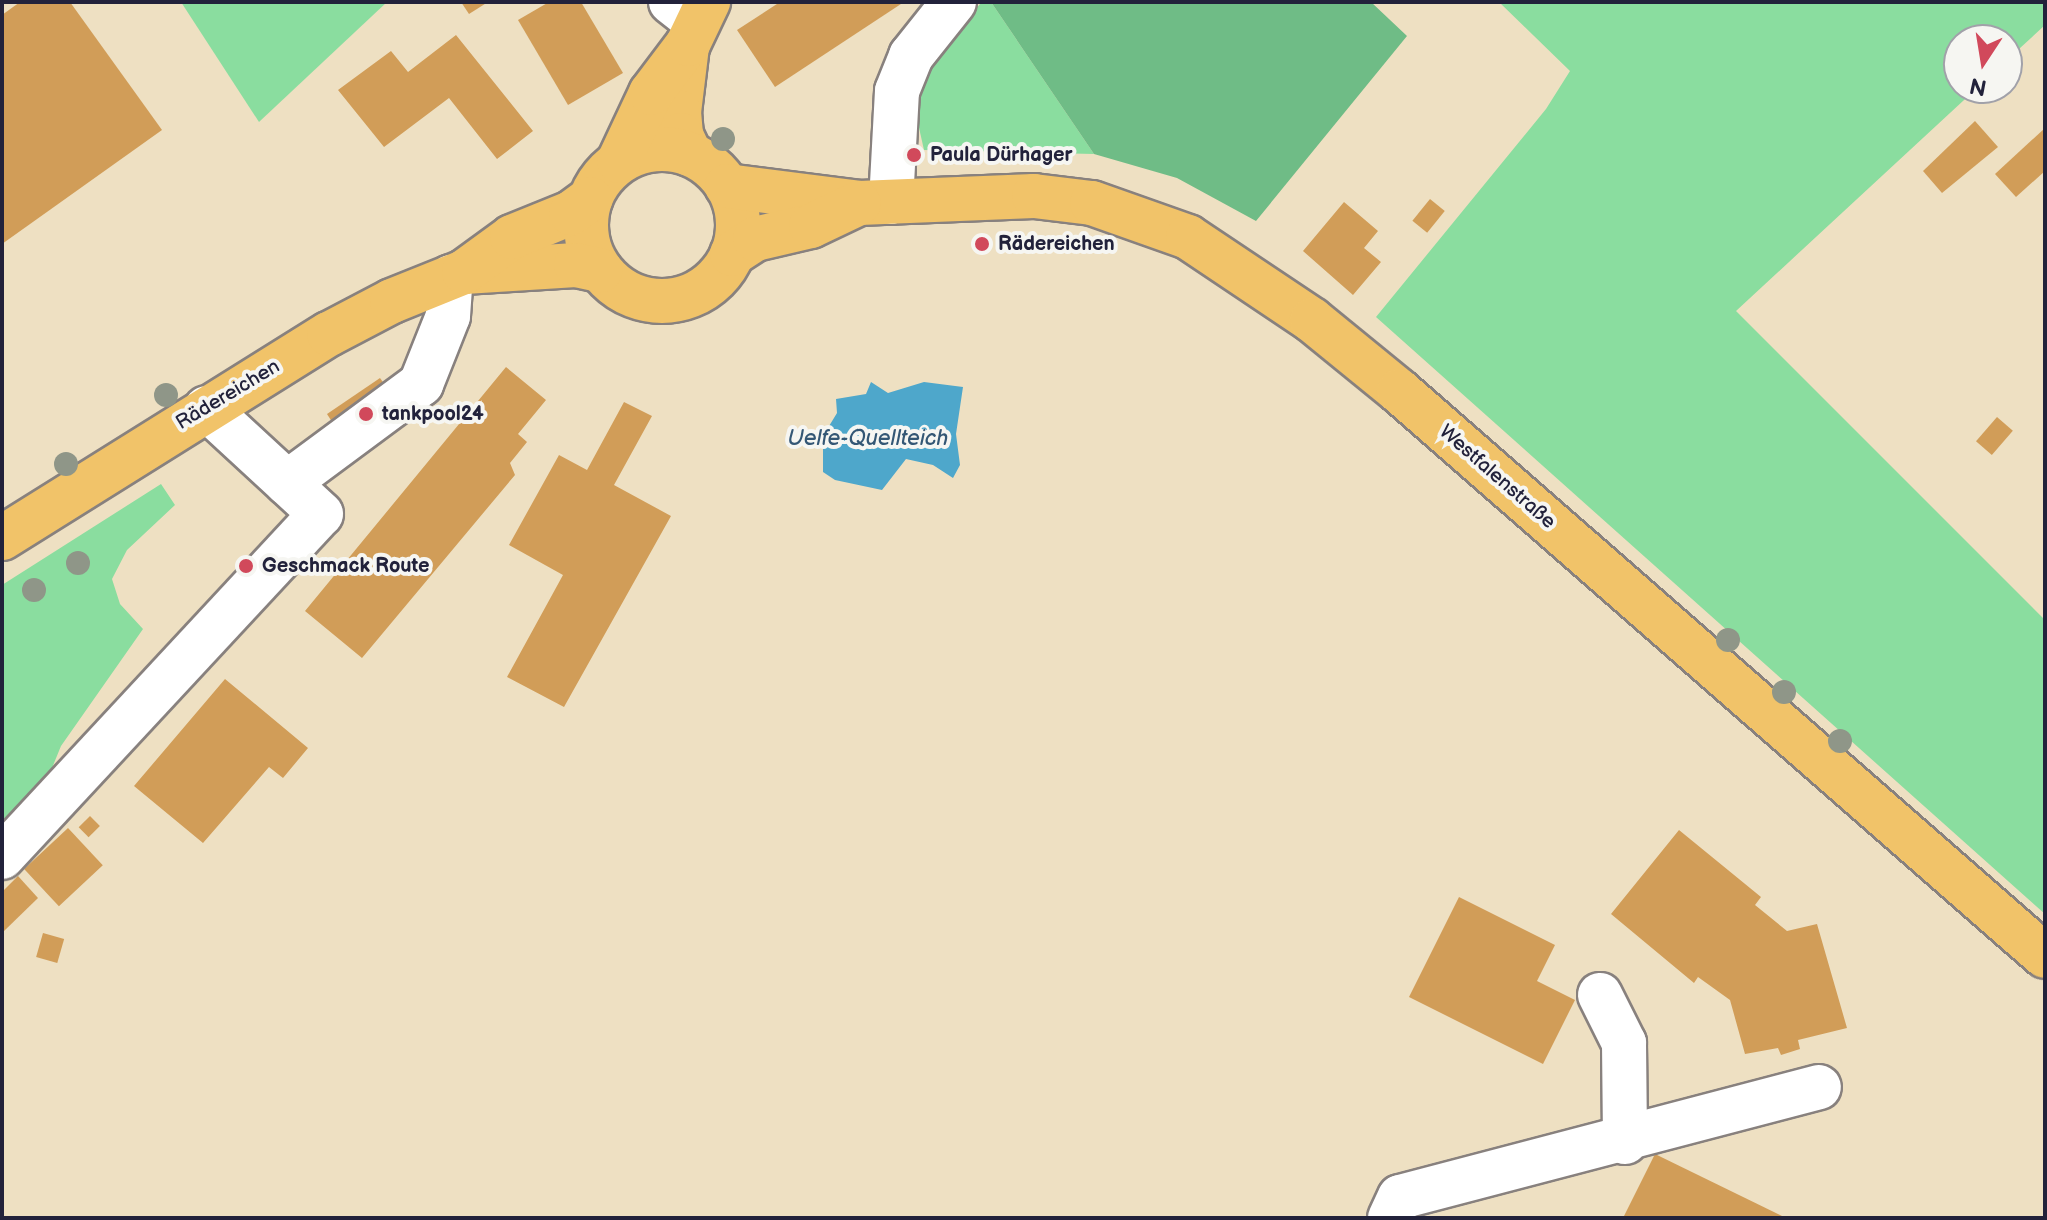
<!DOCTYPE html>
<html>
<head>
<meta charset="utf-8">
<style>
	body { margin:0 }
	#map { position:relative; width:2047px; height:1220px; overflow:hidden; background:#eee0c2; font-family:"Balsamiq Sans",sans-serif }
	div>[style] { position:absolute }
	.green>* { inset:0; background:#8add9f }
	.forest>* { inset:0; background:#6fbc86 }
	.water>* { inset:0; background:#4ea7cb }
	.building>* { inset:0; background:#d19d58; transform-origin:0 0 }
	.roads { filter:drop-shadow(2px 0 #88817e) drop-shadow(-2px 0 #88817e) drop-shadow(0 2px #88817e) drop-shadow(0 -2px #88817e) }
	.minor>* { height:44px; margin:-22px; padding:0 22px; transform-origin:22px; border-radius:22px; background:#fff }
	.major>* { height:44px; margin:-22px; padding:0 22px; transform-origin:22px; border-radius:22px; background:#f1c369 }
	.major>.ring { margin:-22px; padding:0; box-sizing:content-box; background:none; border:44px solid #f1c369; border-radius:50% }
	.trees>* { width:24px; height:24px; margin:-12px; border-radius:50%; background:#8f9688 }
	.dots>* { width:22px; height:22px; translate:-50% -50%; box-sizing:border-box; border:4px solid #f6f6f2; border-radius:50% }
	span { translate:-50% -50%; white-space:nowrap; text-align:center; line-height:1.15; -webkit-text-stroke:8px #f6f6f2; paint-order:stroke }
	.poi-label { font-size:20px; color:#22223b; font-weight:700 }
	.left { translate:0 -50%; text-align:left }
	.street-label { font-size:20px; color:#22223b }
	.water-label { font-size:22px; color:#345775; font-style:italic }
	.frame { position:absolute; inset:0; border:4px solid #22223b; pointer-events:none }
	.north { position:absolute; left:1943px; top:24px; width:80px; height:80px; box-sizing:border-box; background:#f6f6f2; border:2px solid #a1a1a9; border-radius:50%; rotate:192deg; font-size:22px; font-weight:700; line-height:32px; text-align:center; color:#22223b }
	.north::after { content:''; display:block; margin:auto; width:28px; height:36px; background:#d1495b; clip-path:polygon(50% 0,100% 100%,50% 72%,0 100%) }
</style>
</head>
<body>
<div id="map">
	<div class="green">
		<div style="clip-path:polygon(181px 2px,387px 2px,259px 122px)"></div>
		<div style="clip-path:polygon(982px 2px,991px 2px,1094px 154px,924px 150px,915px 110px,926px 62px)"></div>
		<div style="clip-path:polygon(1499px 2px,2045px 2px,2045px 25px,2007px 60px,2007px 40px,1959px 40px,1959px 88px,1977px 88px,1736px 311px,2045px 620px,2045px 914px,1376px 317px,1546px 109px,1570px 71px)"></div>
		<div style="clip-path:polygon(161px 484px,175px 505px,127px 550px,112px 579px,120px 604px,143px 629px,61px 746px,41px 795px,2px 837px,2px 585px)"></div>
	</div>
	<div class="forest">
		<div style="clip-path:polygon(991px 2px,1371px 2px,1407px 36px,1256px 221px,1177px 178px,1094px 154px)"></div>
	</div>
	<div class="water">
		<div style="clip-path:polygon(871px 382px,888px 393px,924px 382px,963px 387px,956px 434px,960px 465px,953px 478px,933px 465px,906px 459px,882px 490px,835px 480px,823px 472px,823px 436px,837px 413px,836px 399px,866px 394px)"></div>
	</div>
	<div class="building">
		<div style="clip-path:polygon(20px 2px,70px 2px,162px 130px,2px 244px,2px 15px)"></div>
		<div style="clip-path:polygon(461px 2px,488px 2px,469px 14px)"></div>
		<div style="clip-path:polygon(549px 2px,581px 2px,623px 73px,568px 105px,518px 20px)"></div>
		<div style="clip-path:polygon(780px 2px,904px 2px,775px 87px,737px 30px)"></div>
		<div style="clip-path:polygon(456px 35px,533px 131px,497px 159px,449px 98px,384px 147px,338px 90px,391px 51px,408px 72px)"></div>
		<div style="clip-path:polygon(1975px 121px,1998px 147px,1942px 193px,1923px 171px)"></div>
		<div style="clip-path:polygon(2045px 128px,2045px 171px,2016px 197px,1995px 174px)"></div>
		<div style="left:1430px;top:199px;width:19px;height:28px;rotate:39deg"></div>
		<div style="clip-path:polygon(1344px 202px,1378px 231px,1364px 248px,1381px 262px,1353px 295px,1303px 251px)"></div>
		<div style="clip-path:polygon(506px 367px,546px 400px,518px 434px,527px 442px,510px 463px,515px 475px,362px 658px,305px 611px)"></div>
		<div style="clip-path:polygon(380px 378px,404px 412px,334px 425px,327px 414px)"></div>
		<div style="clip-path:polygon(624px 402px,652px 416px,614px 485px,671px 516px,564px 707px,507px 677px,563px 575px,509px 545px,559px 455px,587px 470px)"></div>
		<div style="left:1997px;top:417px;width:21px;height:32px;rotate:41deg"></div>
		<div style="clip-path:polygon(225px 679px,308px 748px,283px 778px,269px 767px,203px 843px,134px 786px)"></div>
		<div style="left:90px;top:816px;width:14px;height:16px;rotate:45deg"></div>
		<div style="left:68px;top:828px;width:51px;height:60px;rotate:47deg"></div>
		<div style="clip-path:polygon(1679px 830px,1761px 897px,1755px 905px,1787px 931px,1817px 924px,1847px 1028px,1798px 1040px,1800px 1049px,1781px 1055px,1778px 1048px,1745px 1054px,1730px 1000px,1698px 977px,1694px 983px,1611px 914px)"></div>
		<div style="clip-path:polygon(18px 876px,38px 898px,2px 933px,2px 892px)"></div>
		<div style="clip-path:polygon(1459px 897px,1555px 945px,1537px 981px,1575px 1000px,1543px 1064px,1409px 997px)"></div>
		<div style="left:43px;top:933px;width:22px;height:25px;rotate:16deg"></div>
		<div style="clip-path:polygon(1655px 1154px,1786px 1218px,1623px 1218px)"></div>
	</div>
	<div class="roads">
		<div class="minor">
			<div style="left:671px;top:2px;width:33px;rotate:38deg"></div>
			<div style="left:891px;top:202px;width:111px;rotate:-86.9deg"></div>
			<div style="left:897px;top:91px;width:38px;rotate:-68deg"></div>
			<div style="left:911px;top:56px;width:69px;rotate:-51.5deg"></div>
			<div style="left:287px;top:483px;width:167px;rotate:-36.5deg"></div>
			<div style="left:421px;top:384px;width:73px;rotate:-68.3deg"></div>
			<div style="left:448px;top:316px;width:39px;rotate:-86deg"></div>
			<div style="left:2px;top:857px;width:468px;rotate:-47.1deg"></div>
			<div style="left:321px;top:514px;width:156px;rotate:-137.3deg"></div>
			<div style="left:1600px;top:995px;width:54px;rotate:63.4deg"></div>
			<div style="left:1624px;top:1043px;width:99px;rotate:89.4deg"></div>
			<div style="left:1390px;top:1218px;width:23px;rotate:-65deg"></div>
			<div style="left:1400px;top:1197px;width:433px;rotate:-14.7deg"></div>
		</div>
		<div class="major">
			<div style="left:687px;top:46px;width:66px;rotate:96.9deg"></div>
			<div style="left:679px;top:112px;width:23px;rotate:85deg"></div>
			<div style="left:681px;top:135px;width:21px;rotate:65deg"></div>
			<div class="ring" style="left:586px;top:149px;width:108px;height:108px"></div>
			<div style="left:619px;top:161px;width:75px;rotate:-64.8deg"></div>
			<div style="left:651px;top:93px;width:61px;rotate:-52.9deg"></div>
			<div style="left:688px;top:44px;width:47px;rotate:-64.5deg"></div>
			<div style="left:727px;top:186px;width:133px;rotate:7.3deg"></div>
			<div style="left:859px;top:203px;width:175px;rotate:-2.3deg"></div>
			<div style="left:1034px;top:196px;width:58px;rotate:6.9deg"></div>
			<div style="left:1092px;top:203px;width:102px;rotate:19.5deg"></div>
			<div style="left:1188px;top:237px;width:149px;rotate:33.8deg"></div>
			<div style="left:1312px;top:320px;width:112px;rotate:39.2deg"></div>
			<div style="left:1399px;top:391px;width:858px;rotate:41.17deg"></div>
			<div style="left:732px;top:254px;width:27px;rotate:-33deg"></div>
			<div style="left:755px;top:239px;width:57px;rotate:-13.1deg"></div>
			<div style="left:811px;top:226px;width:53px;rotate:-25.6deg"></div>
			<div style="left:464px;top:272px;width:112px;rotate:-3.6deg"></div>
			<div style="left:576px;top:265px;width:25px;rotate:12deg"></div>
			<div style="left:2px;top:538px;width:385px;rotate:-32deg"></div>
			<div style="left:329px;top:334px;width:71px;rotate:-27.6deg"></div>
			<div style="left:392px;top:301px;width:78px;rotate:-21.9deg"></div>
			<div style="left:464px;top:272px;width:59px;rotate:-36.1deg"></div>
			<div style="left:512px;top:237px;width:64px;rotate:-22.1deg"></div>
			<div style="left:571px;top:213px;width:24px;rotate:-36deg"></div>
		</div>
	</div>
	<div class="trees">
		<div style="left:723px;top:139px"></div>
		<div style="left:166px;top:395px"></div>
		<div style="left:66px;top:464px"></div>
		<div style="left:78px;top:563px"></div>
		<div style="left:34px;top:590px"></div>
		<div style="left:1728px;top:640px"></div>
		<div style="left:1784px;top:692px"></div>
		<div style="left:1840px;top:741px"></div>
	</div>
	<div class="dots">
		<div style="left:914px;top:155px;background:#d1495b"></div>
		<div style="left:982px;top:244px;background:#d1495b"></div>
		<div style="left:366px;top:414px;background:#d1495b"></div>
		<div style="left:246px;top:566px;background:#d1495b"></div>
	</div>
	<div class="poi-label">
		<span class="left" style="left:930px;top:155px">Paula Dürhager</span>
		<span class="left" style="left:998px;top:244px">Rädereichen</span>
		<span class="left" style="left:382px;top:414px">tankpool24</span>
		<span class="left" style="left:262px;top:566px">Geschmack Route</span>
	</div>
	<div class="street-label">
		<span style="left:228px;top:395px;rotate:-31deg">Rädereichen</span>
		<span style="left:1497px;top:477px;rotate:41deg">Westfalenstraße</span>
	</div>
	<div class="water-label">
		<span style="left:868px;top:439px">Uelfe-Quellteich</span>
	</div>
	<div class="frame"></div>
	<div class="north">N</div>
</div>
</body>
</html>
